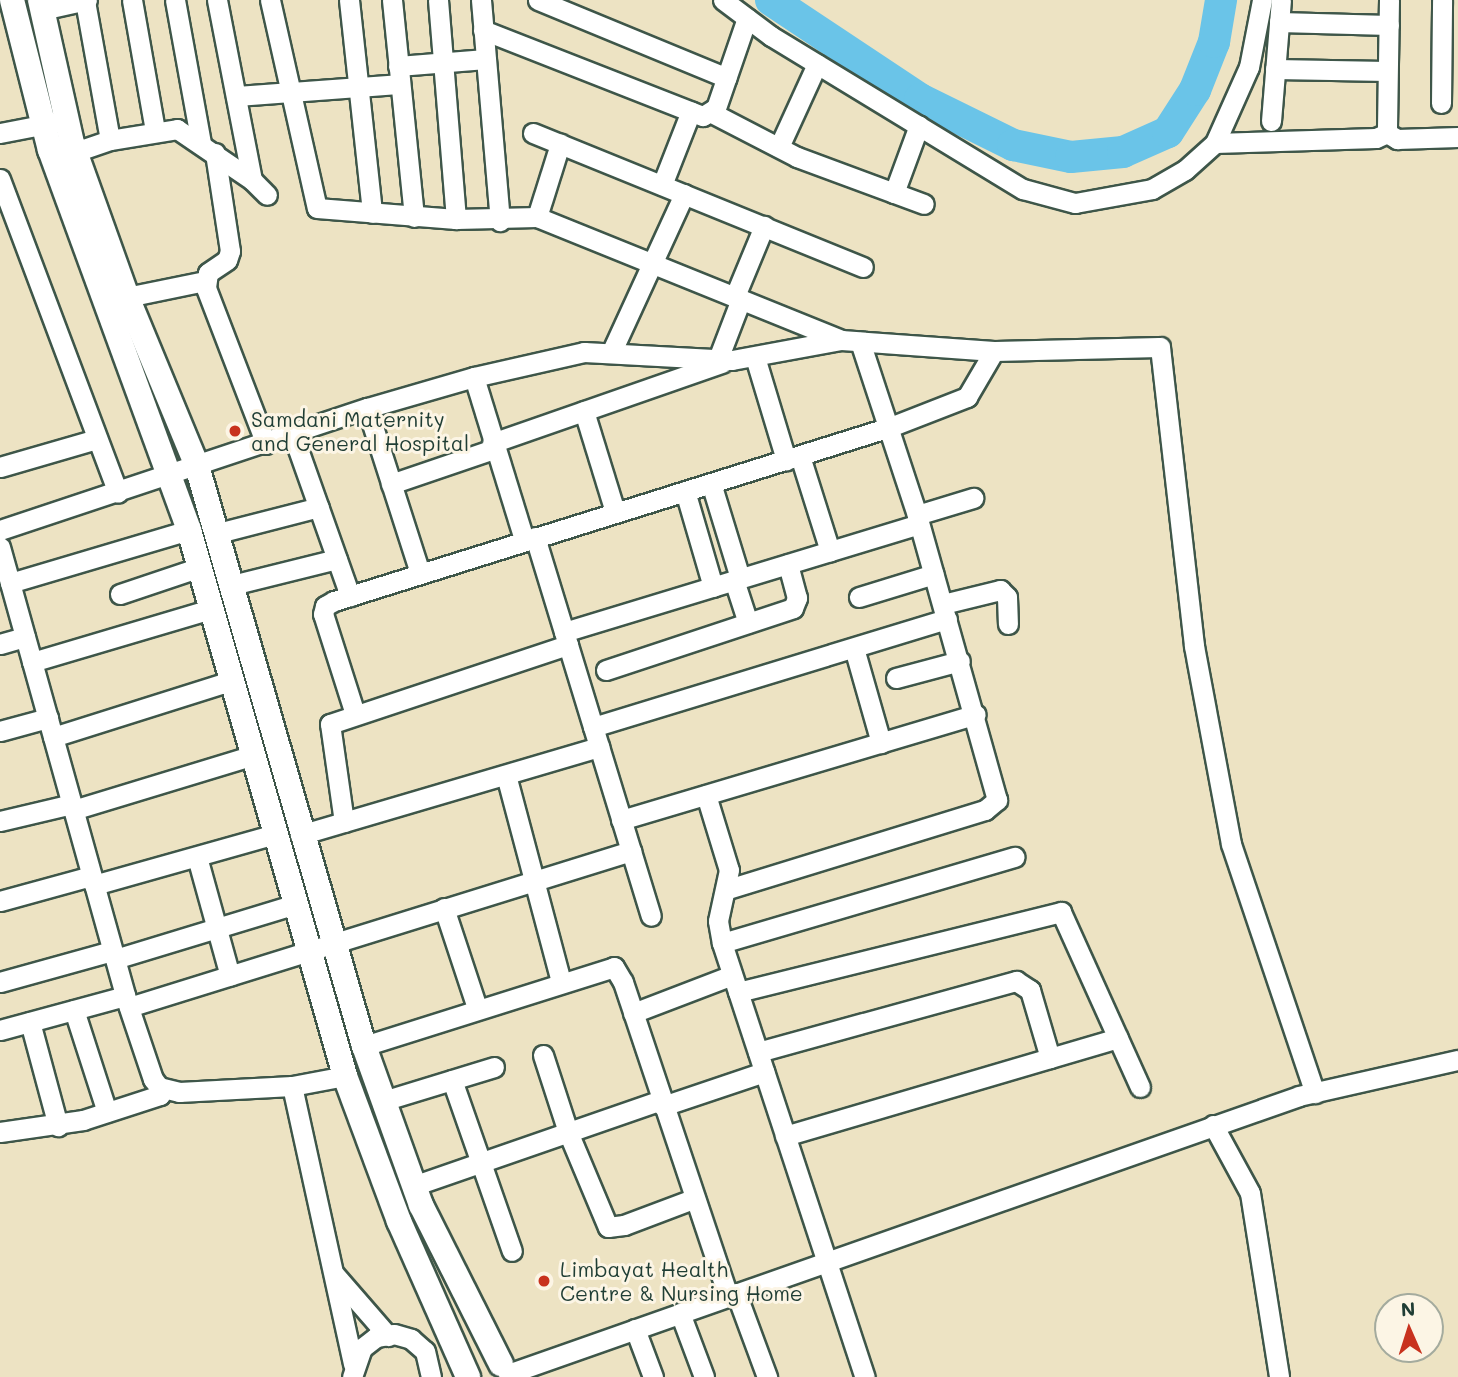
<!DOCTYPE html>
<html>
<head>
<meta charset="utf-8">
<style>
	body { margin:0 }
	#map { position:relative; width:1458px; height:1377px; overflow:hidden; background:#ede3c3; font-family:Mali,sans-serif }
	div>[style] { position:absolute }
	.river>* { height:32px; margin:-16px; padding:0 16px; transform-origin:16px; border-radius:16px; background:#6ac4e8 }
	.roads { filter:drop-shadow(2px 0 #3e5649) drop-shadow(-2px 0 #3e5649) drop-shadow(0 2px #3e5649) drop-shadow(0 -2px #3e5649) }
	.minor>* { height:19px; margin:-9.5px; padding:0 9.5px; transform-origin:9.5px; border-radius:9.5px; background:#fff }
	.major>* { height:24px; margin:-12px; padding:0 12px; transform-origin:12px; border-radius:12px; background:#fff }
	.dots>* { width:19px; height:19px; translate:-50% -50%; box-sizing:border-box; border:4px solid #fcf5e5; border-radius:50% }
	span { translate:-50% -50%; white-space:nowrap; text-align:center; line-height:1.15; -webkit-text-stroke:6px #fcf5e5; paint-order:stroke }
	.poi-label { font-size:21px; color:#1f3d34 }
	.left { translate:0 -50%; text-align:left }
	.north { position:absolute; left:1374px; top:1293px; width:70px; height:70px; box-sizing:border-box; background:#fcf5e5; border:2px solid #a4ab9e; border-radius:50%; rotate:357deg; font-size:19px; font-weight:700; line-height:28px; text-align:center; color:#1f3d34 }
	.north::after { content:''; display:block; margin:auto; width:24px; height:32px; background:#c8321e; clip-path:polygon(50% 0,100% 100%,50% 72%,0 100%) }
</style>
</head>
<body>
<div id="map">
	<div class="river">
		<div style="left:771px;top:0;width:179px;rotate:33.6deg"></div>
		<div style="left:920px;top:99px;width:104px;rotate:26.3deg"></div>
		<div style="left:1013px;top:145px;width:59px;rotate:11.7deg"></div>
		<div style="left:1071px;top:157px;width:52px;rotate:-5.5deg"></div>
		<div style="left:1123px;top:152px;width:49px;rotate:-24deg"></div>
		<div style="left:1168px;top:132px;width:50px;rotate:-57.3deg"></div>
		<div style="left:1195px;top:90px;width:52px;rotate:-68.4deg"></div>
		<div style="left:1214px;top:42px;width:43px;rotate:-80.5deg"></div>
	</div>
	<div class="roads">
		<div class="minor">
			<div style="left:132px;top:0;width:132px;rotate:80deg"></div>
			<div style="left:175px;top:0;width:145px;rotate:79.7deg"></div>
			<div style="left:217px;top:0;width:183px;rotate:79deg"></div>
			<div style="left:270px;top:0;width:213px;rotate:77.3deg"></div>
			<div style="left:317px;top:208px;width:139px;rotate:4.5deg"></div>
			<div style="left:456px;top:219px;width:81px;rotate:-1.4deg"></div>
			<div style="left:537px;top:217px;width:77px;rotate:-72.5deg"></div>
			<div style="left:349px;top:0;width:214px;rotate:83.8deg"></div>
			<div style="left:392px;top:0;width:218px;rotate:84.2deg"></div>
			<div style="left:438px;top:0;width:220px;rotate:85.3deg"></div>
			<div style="left:481px;top:0;width:222px;rotate:85.1deg"></div>
			<div style="left:538px;top:0;width:204px;rotate:22.4deg"></div>
			<div style="left:723px;top:0;width:60px;rotate:36.9deg"></div>
			<div style="left:771px;top:36px;width:295px;rotate:31.3deg"></div>
			<div style="left:1023px;top:189px;width:54px;rotate:15.1deg"></div>
			<div style="left:1075px;top:203px;width:78px;rotate:-10.3deg"></div>
			<div style="left:1152px;top:189px;width:38px;rotate:-30deg"></div>
			<div style="left:1185px;top:170px;width:40px;rotate:-42deg"></div>
			<div style="left:1215px;top:143px;width:83px;rotate:-65.9deg"></div>
			<div style="left:1249px;top:67px;width:68px;rotate:-79deg"></div>
			<div style="left:1389px;top:0;width:133px;rotate:90.9deg"></div>
			<div style="left:1387px;top:133px;width:12px;rotate:31deg"></div>
			<div style="left:1397px;top:139px;width:61px;rotate:-1.9deg"></div>
			<div style="left:85px;top:1px;width:141px;rotate:79.8deg"></div>
			<div style="left:42px;top:10px;width:46px;rotate:-12.5deg"></div>
			<div style="left:1279px;top:22px;width:110px;rotate:1.6deg"></div>
			<div style="left:483px;top:30px;width:236px;rotate:21.4deg"></div>
			<div style="left:703px;top:116px;width:15px;rotate:-32deg"></div>
			<div style="left:716px;top:108px;width:95px;rotate:-71deg"></div>
			<div style="left:398px;top:66px;width:88px;rotate:-4.5deg"></div>
			<div style="left:1275px;top:69px;width:112px;rotate:1deg"></div>
			<div style="left:236px;top:96px;width:163px;rotate:-4.2deg"></div>
			<div style="left:1441px;top:103px;width:103px;rotate:-89.4deg"></div>
			<div style="left:712px;top:113px;width:96px;rotate:27.4deg"></div>
			<div style="left:797px;top:157px;width:135px;rotate:20.3deg"></div>
			<div style="left:1271px;top:121px;width:121px;rotate:-85.3deg"></div>
			<div style="left:0;top:133px;width:58px;rotate:-10.9deg"></div>
			<div style="left:533px;top:133px;width:356px;rotate:22.1deg"></div>
			<div style="left:1215px;top:143px;width:161px;rotate:-1.8deg"></div>
			<div style="left:1376px;top:138px;width:12px;rotate:-24deg"></div>
			<div style="left:779px;top:147px;width:91px;rotate:-65.4deg"></div>
			<div style="left:75px;top:152px;width:37px;rotate:-19deg"></div>
			<div style="left:110px;top:140px;width:68px;rotate:-9.3deg"></div>
			<div style="left:177px;top:129px;width:91px;rotate:34.2deg"></div>
			<div style="left:252px;top:180px;width:21px;rotate:45deg"></div>
			<div style="left:215px;top:153px;width:99px;rotate:81.3deg"></div>
			<div style="left:230px;top:251px;width:9px;rotate:108deg"></div>
			<div style="left:227px;top:260px;width:23px;rotate:146deg"></div>
			<div style="left:208px;top:273px;width:15px;rotate:98deg"></div>
			<div style="left:206px;top:288px;width:167px;rotate:69deg"></div>
			<div style="left:0;top:179px;width:335px;rotate:69.4deg"></div>
			<div style="left:662px;top:185px;width:79px;rotate:-68.6deg"></div>
			<div style="left:894px;top:193px;width:72px;rotate:-69.8deg"></div>
			<div style="left:537px;top:217px;width:328px;rotate:22deg"></div>
			<div style="left:735px;top:296px;width:76px;rotate:-67.5deg"></div>
			<div style="left:127px;top:297px;width:80px;rotate:-11.6deg"></div>
			<div style="left:611px;top:353px;width:175px;rotate:-65.3deg"></div>
			<div style="left:755px;top:357px;width:108px;rotate:73.2deg"></div>
			<div style="left:718px;top:359px;width:64px;rotate:-69deg"></div>
			<div style="left:474px;top:377px;width:170px;rotate:72.9deg"></div>
			<div style="left:367px;top:408px;width:173px;rotate:72.2deg"></div>
			<div style="left:584px;top:411px;width:106px;rotate:72.9deg"></div>
			<div style="left:293px;top:435px;width:171px;rotate:70.5deg"></div>
			<div style="left:492px;top:443px;width:244px;rotate:-19.2deg"></div>
			<div style="left:800px;top:456px;width:100px;rotate:72.5deg"></div>
			<div style="left:0;top:467px;width:101px;rotate:-16.1deg"></div>
			<div style="left:711px;top:483px;width:99px;rotate:73deg"></div>
			<div style="left:391px;top:484px;width:109px;rotate:-18.8deg"></div>
			<div style="left:685px;top:491px;width:100px;rotate:73.7deg"></div>
			<div style="left:917px;top:515px;width:59px;rotate:-16.9deg"></div>
			<div style="left:0;top:530px;width:387px;rotate:-18.4deg"></div>
			<div style="left:367px;top:408px;width:111px;rotate:-16.2deg"></div>
			<div style="left:474px;top:377px;width:113px;rotate:-12.8deg"></div>
			<div style="left:584px;top:352px;width:148px;rotate:3.1deg"></div>
			<div style="left:732px;top:360px;width:111px;rotate:-10.4deg"></div>
			<div style="left:841px;top:340px;width:153px;rotate:4.1deg"></div>
			<div style="left:994px;top:351px;width:166px;rotate:-1.4deg"></div>
			<div style="left:1160px;top:347px;width:301px;rotate:83.5deg"></div>
			<div style="left:1194px;top:646px;width:201px;rotate:79.4deg"></div>
			<div style="left:1231px;top:844px;width:263px;rotate:71.4deg"></div>
			<div style="left:218px;top:533px;width:104px;rotate:-14.4deg"></div>
			<div style="left:535px;top:537px;width:396px;rotate:73deg"></div>
			<div style="left:0;top:547px;width:466px;rotate:74.4deg"></div>
			<div style="left:125px;top:996px;width:88px;rotate:71.4deg"></div>
			<div style="left:153px;top:1079px;width:10px;rotate:53deg"></div>
			<div style="left:159px;top:1087px;width:21px;rotate:14deg"></div>
			<div style="left:179px;top:1092px;width:113px;rotate:-3deg"></div>
			<div style="left:292px;top:1086px;width:54px;rotate:-10.7deg"></div>
			<div style="left:734px;top:580px;width:45px;rotate:72deg"></div>
			<div style="left:10px;top:583px;width:187px;rotate:-16.5deg"></div>
			<div style="left:232px;top:585px;width:108px;rotate:-13.9deg"></div>
			<div style="left:120px;top:594px;width:84px;rotate:-18.6deg"></div>
			<div style="left:859px;top:597px;width:78px;rotate:-17deg"></div>
			<div style="left:943px;top:604px;width:59px;rotate:-13.8deg"></div>
			<div style="left:1000px;top:590px;width:10px;rotate:45deg"></div>
			<div style="left:1007px;top:597px;width:27px;rotate:88deg"></div>
			<div style="left:564px;top:632px;width:371px;rotate:-16.9deg"></div>
			<div style="left:0;top:644px;width:26px;rotate:-16deg"></div>
			<div style="left:854px;top:648px;width:99px;rotate:74.1deg"></div>
			<div style="left:32px;top:662px;width:187px;rotate:-16.5deg"></div>
			<div style="left:606px;top:670px;width:197px;rotate:-18.3deg"></div>
			<div style="left:793px;top:608px;width:11px;rotate:-68deg"></div>
			<div style="left:797px;top:598px;width:35px;rotate:-105deg"></div>
			<div style="left:896px;top:678px;width:66px;rotate:-14.9deg"></div>
			<div style="left:355px;top:714px;width:105px;rotate:-107.7deg"></div>
			<div style="left:323px;top:614px;width:8px;rotate:-76deg"></div>
			<div style="left:325px;top:606px;width:10px;rotate:-29deg"></div>
			<div style="left:334px;top:601px;width:583px;rotate:-17.38deg"></div>
			<div style="left:890px;top:427px;width:83px;rotate:-21.3deg"></div>
			<div style="left:967px;top:397px;width:53px;rotate:-59.6deg"></div>
			<div style="left:593px;top:727px;width:370px;rotate:-17deg"></div>
			<div style="left:0;top:731px;width:50px;rotate:-15.2deg"></div>
			<div style="left:53px;top:737px;width:187px;rotate:-17.5deg"></div>
			<div style="left:506px;top:775px;width:213px;rotate:75.1deg"></div>
			<div style="left:706px;top:795px;width:78px;rotate:73deg"></div>
			<div style="left:729px;top:870px;width:52px;rotate:102.2deg"></div>
			<div style="left:718px;top:921px;width:22px;rotate:80deg"></div>
			<div style="left:722px;top:943px;width:457px;rotate:71.8deg"></div>
			<div style="left:73px;top:810px;width:186px;rotate:-16.9deg"></div>
			<div style="left:621px;top:820px;width:370px;rotate:-16.6deg"></div>
			<div style="left:0;top:821px;width:74px;rotate:-13.3deg"></div>
			<div style="left:344px;top:822px;width:99px;rotate:-98.1deg"></div>
			<div style="left:330px;top:724px;width:251px;rotate:-18.4deg"></div>
			<div style="left:300px;top:835px;width:312px;rotate:-16.4deg"></div>
			<div style="left:197px;top:857px;width:123px;rotate:74.5deg"></div>
			<div style="left:94px;top:885px;width:185px;rotate:-15.7deg"></div>
			<div style="left:728px;top:889px;width:269px;rotate:-17.1deg"></div>
			<div style="left:985px;top:810px;width:16px;rotate:-40deg"></div>
			<div style="left:997px;top:800px;width:296px;rotate:-105.7deg"></div>
			<div style="left:917px;top:515px;width:182px;rotate:-108.2deg"></div>
			<div style="left:0;top:901px;width:94px;rotate:-15.4deg"></div>
			<div style="left:444px;top:908px;width:105px;rotate:71.7deg"></div>
			<div style="left:722px;top:943px;width:305px;rotate:-16.4deg"></div>
			<div style="left:115px;top:959px;width:186px;rotate:-16.9deg"></div>
			<div style="left:0;top:982px;width:116px;rotate:-15.5deg"></div>
			<div style="left:738px;top:992px;width:333px;rotate:-13.9deg"></div>
			<div style="left:1061px;top:912px;width:192px;rotate:65.7deg"></div>
			<div style="left:129px;top:1007px;width:526px;rotate:-17.26deg"></div>
			<div style="left:74px;top:1010px;width:107px;rotate:72.1deg"></div>
			<div style="left:633px;top:1013px;width:106px;rotate:-21deg"></div>
			<div style="left:30px;top:1022px;width:108px;rotate:74.9deg"></div>
			<div style="left:0;top:1030px;width:130px;rotate:-15.2deg"></div>
			<div style="left:364px;top:1046px;width:262px;rotate:-17.5deg"></div>
			<div style="left:614px;top:967px;width:17px;rotate:59deg"></div>
			<div style="left:623px;top:982px;width:330px;rotate:71.5deg"></div>
			<div style="left:758px;top:1052px;width:268px;rotate:-15.4deg"></div>
			<div style="left:1016px;top:981px;width:17px;rotate:33deg"></div>
			<div style="left:1030px;top:990px;width:71px;rotate:73.6deg"></div>
			<div style="left:543px;top:1055px;width:81px;rotate:72deg"></div>
			<div style="left:568px;top:1132px;width:103px;rotate:67.2deg"></div>
			<div style="left:608px;top:1227px;width:16px;rotate:-7deg"></div>
			<div style="left:624px;top:1225px;width:74px;rotate:-20.6deg"></div>
			<div style="left:452px;top:1080px;width:181px;rotate:70.7deg"></div>
			<div style="left:292px;top:1086px;width:285px;rotate:77.6deg"></div>
			<div style="left:383px;top:1101px;width:116px;rotate:-17deg"></div>
			<div style="left:663px;top:1106px;width:107px;rotate:-18.6deg"></div>
			<div style="left:1213px;top:1125px;width:77px;rotate:61.4deg"></div>
			<div style="left:1250px;top:1193px;width:186px;rotate:81deg"></div>
			<div style="left:0;top:1132px;width:84px;rotate:-8.2deg"></div>
			<div style="left:83px;top:1120px;width:81px;rotate:-18deg"></div>
			<div style="left:160px;top:1095px;width:8px;rotate:-97deg"></div>
			<div style="left:785px;top:1136px;width:347px;rotate:-16.4deg"></div>
			<div style="left:413px;top:1186px;width:262px;rotate:-19.1deg"></div>
			<div style="left:335px;top:1275px;width:81px;rotate:49deg"></div>
			<div style="left:736px;top:1293px;width:90px;rotate:69.7deg"></div>
			<div style="left:680px;top:1313px;width:68px;rotate:69.4deg"></div>
			<div style="left:635px;top:1329px;width:51px;rotate:69.4deg"></div>
			<div style="left:508px;top:1374px;width:838px;rotate:-19.36deg"></div>
			<div style="left:1299px;top:1096px;width:163px;rotate:-12.8deg"></div>
			<div style="left:352px;top:1377px;width:31px;rotate:-71deg"></div>
			<div style="left:362px;top:1348px;width:18px;rotate:-38deg"></div>
			<div style="left:376px;top:1337px;width:18px;rotate:-9deg"></div>
			<div style="left:394px;top:1334px;width:18px;rotate:16deg"></div>
			<div style="left:411px;top:1339px;width:18px;rotate:41deg"></div>
			<div style="left:425px;top:1351px;width:27px;rotate:77deg"></div>
		</div>
		<div class="major">
			<div style="left:12px;top:0;width:155px;rotate:75.8deg"></div>
			<div style="left:50px;top:150px;width:405px;rotate:69.9deg"></div>
			<div style="left:189px;top:530px;width:568px;rotate:74.05deg"></div>
			<div style="left:345px;top:1076px;width:155px;rotate:69.6deg"></div>
			<div style="left:399px;top:1221px;width:171px;rotate:66.1deg"></div>
			<div style="left:40px;top:0;width:147px;rotate:77.4deg"></div>
			<div style="left:72px;top:143px;width:164px;rotate:70.3deg"></div>
			<div style="left:127px;top:297px;width:183px;rotate:67.5deg"></div>
			<div style="left:197px;top:466px;width:604px;rotate:73.94deg"></div>
			<div style="left:364px;top:1046px;width:169px;rotate:70.3deg"></div>
			<div style="left:421px;top:1205px;width:178px;rotate:63.3deg"></div>
		</div>
	</div>
	<div class="dots">
		<div style="left:235px;top:431px;background:#c8321e"></div>
		<div style="left:544px;top:1281px;background:#c8321e"></div>
	</div>
	<div class="poi-label">
		<span class="left" style="left:251px;top:431px">Samdani Maternity<br>and General Hospital</span>
		<span class="left" style="left:560px;top:1281px">Limbayat Health<br>Centre &amp; Nursing Home</span>
	</div>
	<div class="north">N</div>
</div>
</body>
</html>
